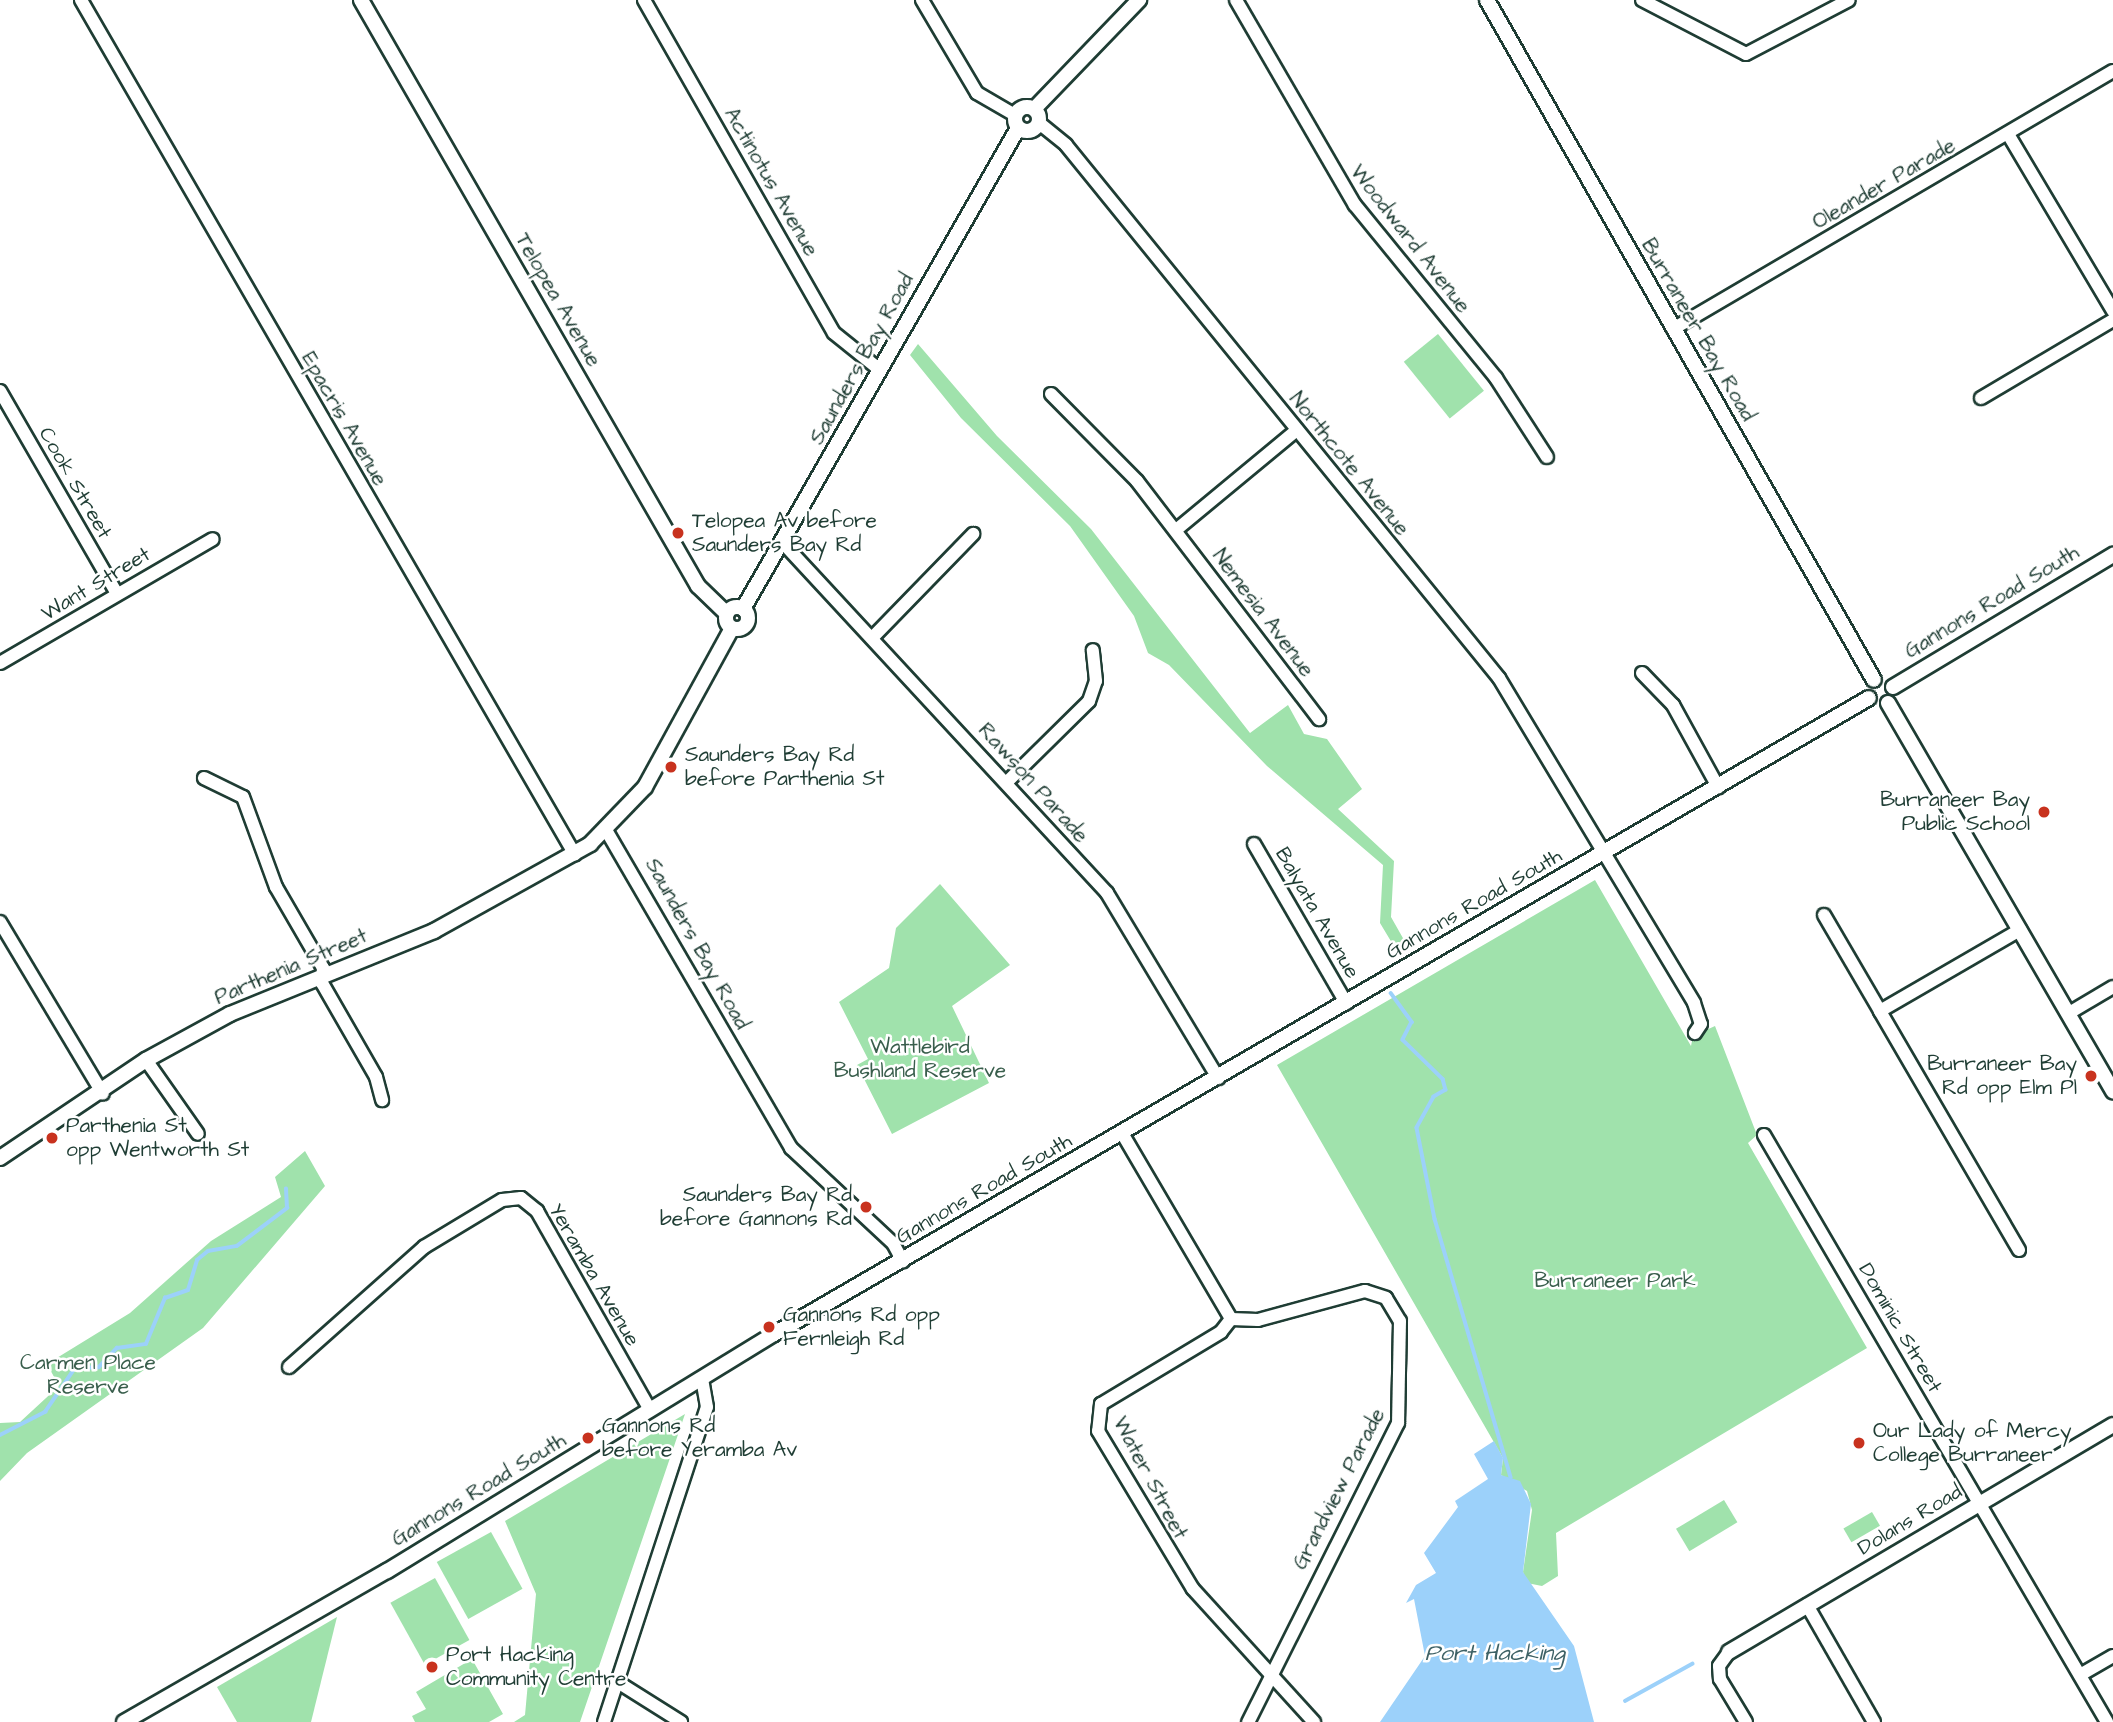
<!DOCTYPE html>
<html>
<head>
<meta charset="utf-8">
<style>
	body { margin:0 }
	#map { position:relative; width:2113px; height:1722px; overflow:hidden; background:#fff; font-family:"Architects Daughter",sans-serif }
	div>[style] { position:absolute }
	.green>* { inset:0; background:#a0e2ac; transform-origin:0 0 }
	.water>* { inset:0; background:#9cd1fa }
	.stream>* { height:3.5px; margin:-1.75px; padding:0 1.75px; transform-origin:1.75px; border-radius:1.75px; background:#9cd1fa }
	.roads { filter:drop-shadow(2px 0 #1f3d34) drop-shadow(-2px 0 #1f3d34) drop-shadow(0 2px #1f3d34) drop-shadow(0 -2px #1f3d34) }
	.minor>* { height:12px; margin:-6px; padding:0 6px; transform-origin:6px; border-radius:6px; background:#fff }
	.tertiary>* { height:14px; margin:-7px; padding:0 7px; transform-origin:7px; border-radius:7px; background:#fff }
	.tertiary>.ring { margin:-7px; padding:0; box-sizing:content-box; background:none; border:14px solid #fff; border-radius:50% }
	.dots>* { width:19px; height:19px; translate:-50% -50%; box-sizing:border-box; border:4px solid #fff; border-radius:50% }
	span { translate:-50% -50%; white-space:nowrap; text-align:center; line-height:1.15; -webkit-text-stroke:5px #fff; paint-order:stroke }
	.street-label { font-size:21px; color:#1f3d34 }
	.poi-label { font-size:21px; color:#1f3d34 }
	.left { translate:0 -50%; text-align:left }
	.right { translate:-100% -50%; text-align:right }
	.park-label { font-size:21px; color:#395e4c }
	.water-label { font-size:23px; color:#3e6266; font-style:italic }
</style>
</head>
<body>
<div id="map">
	<div class="green">
		<div style="left:1438px;top:334px;width:73px;height:44px;rotate:51deg"></div>
		<div style="clip-path:polygon(918px 344px,997px 436px,1091px 529px,1250px 733px,1288px 705px,1304px 734px,1327px 739px,1362px 789px,1338px 809px,1394px 861px,1391px 917px,1408px 947px,1398px 953px,1380px 923px,1383px 865px,1267px 766px,1169px 665px,1148px 653px,1134px 616px,1070px 526px,961px 418px,910px 355px)"></div>
		<div style="clip-path:polygon(1595px 880px,1691px 1046px,1693px 1036px,1715px 1026px,1757px 1135px,1748px 1143px,1867px 1348px,1556px 1533px,1558px 1576px,1542px 1586px,1527px 1583px,1523px 1572px,1532px 1510px,1527px 1491px,1501px 1475px,1503px 1458px,1277px 1065px)"></div>
		<div style="clip-path:polygon(940px 884px,1010px 965px,952px 1006px,989px 1083px,892px 1134px,857px 1065px,868px 1059px,839px 1002px,889px 968px,896px 928px)"></div>
		<div style="clip-path:polygon(305px 1151px,325px 1186px,203px 1328px,27px 1453px,0 1481px,0 1423px,20px 1422px,59px 1386px,47px 1364px,130px 1313px,211px 1241px,281px 1197px,275px 1177px)"></div>
		<div style="clip-path:polygon(685px 1414px,580px 1722px,514px 1722px,525px 1715px,536px 1594px,505px 1521px)"></div>
		<div style="left:1724px;top:1500px;width:26px;height:56px;rotate:59deg"></div>
		<div style="left:1872px;top:1512px;width:16px;height:33px;rotate:60deg"></div>
		<div style="left:491px;top:1532px;width:65px;height:62px;rotate:61deg"></div>
		<div style="left:435px;top:1578px;width:71px;height:51px;rotate:61deg"></div>
		<div style="clip-path:polygon(337px 1617px,311px 1722px,237px 1722px,217px 1687px)"></div>
		<div style="clip-path:polygon(472px 1659px,503px 1714px,489px 1722px,415px 1722px,412px 1716px,426px 1709px,416px 1692px)"></div>
	</div>
	<div class="water">
		<div style="clip-path:polygon(1494px 1441px,1503px 1458px,1501px 1475px,1520px 1481px,1531px 1504px,1523px 1572px,1574px 1646px,1594px 1722px,1380px 1722px,1425px 1656px,1414px 1599px,1406px 1603px,1416px 1585px,1436px 1573px,1424px 1553px,1458px 1507px,1455px 1501px,1488px 1479px,1474px 1454px)"></div>
	</div>
	<div class="stream">
		<div style="left:1391px;top:993px;width:36px;rotate:54deg"></div>
		<div style="left:1412px;top:1022px;width:20px;rotate:117deg"></div>
		<div style="left:1403px;top:1040px;width:56px;rotate:44.3deg"></div>
		<div style="left:1443px;top:1079px;width:11px;rotate:75deg"></div>
		<div style="left:1446px;top:1090px;width:14px;rotate:150deg"></div>
		<div style="left:1434px;top:1097px;width:35px;rotate:119deg"></div>
		<div style="left:1417px;top:1128px;width:93px;rotate:78.8deg"></div>
		<div style="left:1435px;top:1219px;width:269px;rotate:73.6deg"></div>
		<div style="left:0;top:1435px;width:51px;rotate:-27.1deg"></div>
		<div style="left:45px;top:1412px;width:53px;rotate:-55.7deg"></div>
		<div style="left:75px;top:1368px;width:24px;rotate:-2deg"></div>
		<div style="left:99px;top:1367px;width:26px;rotate:-47deg"></div>
		<div style="left:117px;top:1348px;width:29px;rotate:-8deg"></div>
		<div style="left:146px;top:1344px;width:50px;rotate:-67.6deg"></div>
		<div style="left:165px;top:1298px;width:24px;rotate:-19deg"></div>
		<div style="left:188px;top:1290px;width:31px;rotate:-73deg"></div>
		<div style="left:197px;top:1260px;width:14px;rotate:-39deg"></div>
		<div style="left:208px;top:1251px;width:29px;rotate:-10deg"></div>
		<div style="left:237px;top:1246px;width:63px;rotate:-37.2deg"></div>
		<div style="left:287px;top:1208px;width:19px;rotate:-93deg"></div>
		<div style="left:1625px;top:1701px;width:77px;rotate:-28.9deg"></div>
	</div>
	<div class="roads">
		<div class="minor">
			<div style="left:81px;top:0;width:987px;rotate:59.98deg"></div>
			<div style="left:644px;top:0;width:383px;rotate:60.3deg"></div>
			<div style="left:834px;top:333px;width:59px;rotate:38.8deg"></div>
			<div style="left:922px;top:0;width:108px;rotate:59.4deg"></div>
			<div style="left:977px;top:93px;width:44px;rotate:30.1deg"></div>
			<div style="left:1236px;top:0;width:237px;rotate:59.9deg"></div>
			<div style="left:1355px;top:205px;width:223px;rotate:50.8deg"></div>
			<div style="left:1496px;top:378px;width:94px;rotate:57.2deg"></div>
			<div style="left:1642px;top:0;width:117px;rotate:27.4deg"></div>
			<div style="left:1746px;top:54px;width:116px;rotate:-27.7deg"></div>
			<div style="left:1038px;top:122px;width:36px;rotate:39deg"></div>
			<div style="left:1066px;top:145px;width:687px;rotate:50.91deg"></div>
			<div style="left:1499px;top:678px;width:379px;rotate:59deg"></div>
			<div style="left:1694px;top:1003px;width:22px;rotate:72deg"></div>
			<div style="left:1701px;top:1024px;width:11px;rotate:124deg"></div>
			<div style="left:2008px;top:134px;width:206px;rotate:59.3deg"></div>
			<div style="left:1673px;top:329px;width:510px;rotate:-30.39deg"></div>
			<div style="left:0;top:391px;width:234px;rotate:60deg"></div>
			<div style="left:1051px;top:394px;width:122px;rotate:45.3deg"></div>
			<div style="left:1137px;top:481px;width:300px;rotate:52.6deg"></div>
			<div style="left:1981px;top:398px;width:153px;rotate:-30.6deg"></div>
			<div style="left:1176px;top:530px;width:157px;rotate:-39.6deg"></div>
			<div style="left:783px;top:543px;width:477px;rotate:47.2deg"></div>
			<div style="left:1107px;top:893px;width:216px;rotate:59deg"></div>
			<div style="left:873px;top:637px;width:144px;rotate:-45.8deg"></div>
			<div style="left:0;top:663px;width:246px;rotate:-30.2deg"></div>
			<div style="left:1642px;top:673px;width:45px;rotate:45.9deg"></div>
			<div style="left:1673px;top:705px;width:94px;rotate:61.2deg"></div>
			<div style="left:204px;top:778px;width:43px;rotate:26deg"></div>
			<div style="left:243px;top:797px;width:96px;rotate:69.9deg"></div>
			<div style="left:276px;top:887px;width:94px;rotate:59.9deg"></div>
			<div style="left:323px;top:968px;width:15px;rotate:94deg"></div>
			<div style="left:322px;top:983px;width:108px;rotate:60.1deg"></div>
			<div style="left:376px;top:1077px;width:24px;rotate:75deg"></div>
			<div style="left:1007px;top:782px;width:115px;rotate:-44.6deg"></div>
			<div style="left:1089px;top:701px;width:21px;rotate:-71deg"></div>
			<div style="left:1096px;top:681px;width:31px;rotate:-96deg"></div>
			<div style="left:606px;top:830px;width:368px;rotate:59.8deg"></div>
			<div style="left:791px;top:1148px;width:139px;rotate:43deg"></div>
			<div style="left:893px;top:1243px;width:21px;rotate:62deg"></div>
			<div style="left:1254px;top:844px;width:184px;rotate:59.9deg"></div>
			<div style="left:1824px;top:915px;width:111px;rotate:59.7deg"></div>
			<div style="left:0;top:922px;width:200px;rotate:59.1deg"></div>
			<div style="left:2069px;top:1013px;width:51px;rotate:-30.6deg"></div>
			<div style="left:146px;top:1060px;width:90px;rotate:54.9deg"></div>
			<div style="left:1122px;top:1133px;width:216px;rotate:59.6deg"></div>
			<div style="left:1231px;top:1319px;width:16px;rotate:128deg"></div>
			<div style="left:1221px;top:1332px;width:140px;rotate:149deg"></div>
			<div style="left:1101px;top:1404px;width:27px;rotate:96deg"></div>
			<div style="left:1098px;top:1431px;width:184px;rotate:59deg"></div>
			<div style="left:1193px;top:1589px;width:180px;rotate:47.7deg"></div>
			<div style="left:1764px;top:1135px;width:680px;rotate:59.7deg"></div>
			<div style="left:2019px;top:1250px;width:276px;rotate:-120.2deg"></div>
			<div style="left:1880px;top:1011px;width:162px;rotate:-30.1deg"></div>
			<div style="left:1231px;top:1319px;width:27px;rotate:2deg"></div>
			<div style="left:1258px;top:1320px;width:111px;rotate:-15.2deg"></div>
			<div style="left:1365px;top:1291px;width:22px;rotate:18deg"></div>
			<div style="left:1386px;top:1298px;width:27px;rotate:59deg"></div>
			<div style="left:1400px;top:1321px;width:102px;rotate:91.1deg"></div>
			<div style="left:1398px;top:1423px;width:335px;rotate:116.6deg"></div>
			<div style="left:289px;top:1367px;width:181px;rotate:-41.6deg"></div>
			<div style="left:424px;top:1247px;width:91px;rotate:-31.1deg"></div>
			<div style="left:502px;top:1200px;width:19px;rotate:-6deg"></div>
			<div style="left:521px;top:1198px;width:21px;rotate:39deg"></div>
			<div style="left:537px;top:1211px;width:229px;rotate:60.4deg"></div>
			<div style="left:1807px;top:1605px;width:135px;rotate:60.2deg"></div>
			<div style="left:1729px;top:1652px;width:17px;rotate:126deg"></div>
			<div style="left:1719px;top:1666px;width:13px;rotate:86deg"></div>
			<div style="left:1720px;top:1679px;width:50px;rotate:58.8deg"></div>
			<div style="left:2080px;top:1675px;width:38px;rotate:-30deg"></div>
			<div style="left:616px;top:1681px;width:77px;rotate:32.2deg"></div>
			<div style="left:604px;top:1722px;width:331px;rotate:-71.9deg"></div>
			<div style="left:707px;top:1407px;width:28px;rotate:-100deg"></div>
		</div>
		<div class="tertiary">
			<div style="left:361px;top:0;width:676px;rotate:60.1deg"></div>
			<div style="left:698px;top:586px;width:40px;rotate:44deg"></div>
			<div style="left:1487px;top:0;width:782px;rotate:60.36deg"></div>
			<div class="ring" style="left:1015px;top:107px;width:10px;height:10px"></div>
			<div style="left:1036px;top:107px;width:149px;rotate:-46.1deg"></div>
			<div class="ring" style="left:726px;top:607px;width:8px;height:8px"></div>
			<div style="left:743px;top:609px;width:552px;rotate:-60.23deg"></div>
			<div style="left:1893px;top:687px;width:257px;rotate:-31deg"></div>
			<div style="left:1888px;top:703px;width:449px;rotate:59.9deg"></div>
			<div style="left:0;top:1158px;width:176px;rotate:-33.9deg"></div>
			<div style="left:146px;top:1060px;width:96px;rotate:-28.7deg"></div>
			<div style="left:230px;top:1014px;width:220px;rotate:-22.1deg"></div>
			<div style="left:434px;top:931px;width:179px;rotate:-29.1deg"></div>
			<div style="left:590px;top:844px;width:79px;rotate:-46deg"></div>
			<div style="left:645px;top:787px;width:181px;rotate:-61.3deg"></div>
			<div style="left:1729px;top:1652px;width:446px;rotate:-30.6deg"></div>
			<div style="left:124px;top:1722px;width:303px;rotate:-29.9deg"></div>
			<div style="left:387px;top:1571px;width:454px;rotate:-31.5deg"></div>
			<div style="left:774px;top:1334px;width:1266px;rotate:-30.15deg"></div>
		</div>
	</div>
	<div class="dots">
		<div style="left:678px;top:533px;background:#c8321e"></div>
		<div style="left:671px;top:767px;background:#c8321e"></div>
		<div style="left:2044px;top:812px;background:#c8321e"></div>
		<div style="left:2091px;top:1076px;background:#c8321e"></div>
		<div style="left:52px;top:1138px;background:#c8321e"></div>
		<div style="left:866px;top:1207px;background:#c8321e"></div>
		<div style="left:769px;top:1327px;background:#c8321e"></div>
		<div style="left:588px;top:1438px;background:#c8321e"></div>
		<div style="left:1859px;top:1443px;background:#c8321e"></div>
		<div style="left:432px;top:1667px;background:#c8321e"></div>
	</div>
	<div class="street-label">
		<span style="left:771px;top:182px;rotate:60deg">Actinotus Avenue</span>
		<span style="left:1884px;top:184px;rotate:-30deg">Oleander Parade</span>
		<span style="left:1410px;top:239px;rotate:52deg">Woodward Avenue</span>
		<span style="left:558px;top:300px;rotate:60deg">Telopea Avenue</span>
		<span style="left:1698px;top:330px;rotate:60deg">Burraneer Bay Road</span>
		<span style="left:862px;top:359px;rotate:-61deg">Saunders Bay Road</span>
		<span style="left:344px;top:419px;rotate:60deg">Epacris Avenue</span>
		<span style="left:1349px;top:464px;rotate:51deg">Northcote Avenue</span>
		<span style="left:75px;top:483px;rotate:60deg">Cook Street</span>
		<span style="left:96px;top:584px;rotate:-31deg">Want Street</span>
		<span style="left:1992px;top:602px;rotate:-31deg">Gannons Road South</span>
		<span style="left:1263px;top:613px;rotate:53deg">Nemesia Avenue</span>
		<span style="left:1033px;top:783px;rotate:48deg">Rawson Parade</span>
		<span style="left:1474px;top:904px;rotate:-30deg">Gannons Road South</span>
		<span style="left:1317px;top:913px;rotate:60deg">Balyata Avenue</span>
		<span style="left:697px;top:944px;rotate:61deg">Saunders Bay Road</span>
		<span style="left:291px;top:967px;rotate:-23deg">Parthenia Street</span>
		<span style="left:984px;top:1189px;rotate:-30deg">Gannons Road South</span>
		<span style="left:594px;top:1275px;rotate:60deg">Yeramba Avenue</span>
		<span style="left:1900px;top:1328px;rotate:60deg">Dominic Street</span>
		<span style="left:1150px;top:1478px;rotate:62deg">Water Street</span>
		<span style="left:1339px;top:1489px;rotate:-63deg">Grandview Parade</span>
		<span style="left:479px;top:1490px;rotate:-31deg">Gannons Road South</span>
		<span style="left:1910px;top:1520px;rotate:-31deg">Dolans Road</span>
	</div>
	<div class="poi-label">
		<span class="left" style="left:692px;top:533px">Telopea Av before<br>Saunders Bay Rd</span>
		<span class="left" style="left:685px;top:767px">Saunders Bay Rd<br>before Parthenia St</span>
		<span class="right" style="left:2030px;top:812px">Burraneer Bay<br>Public School</span>
		<span class="right" style="left:2077px;top:1076px">Burraneer Bay<br>Rd opp Elm Pl</span>
		<span class="left" style="left:66px;top:1138px">Parthenia St<br>opp Wentworth St</span>
		<span class="right" style="left:852px;top:1207px">Saunders Bay Rd<br>before Gannons Rd</span>
		<span class="left" style="left:783px;top:1327px">Gannons Rd opp<br>Fernleigh Rd</span>
		<span class="left" style="left:602px;top:1438px">Gannons Rd<br>before Yeramba Av</span>
		<span class="left" style="left:1873px;top:1443px">Our Lady of Mercy<br>College Burraneer</span>
		<span class="left" style="left:446px;top:1667px">Port Hacking<br>Community Centre</span>
	</div>
	<div class="park-label">
		<span style="left:920px;top:1059px">Wattlebird<br>Bushland Reserve</span>
		<span style="left:1615px;top:1281px">Burraneer Park</span>
		<span style="left:88px;top:1375px">Carmen Place<br>Reserve</span>
	</div>
	<div class="water-label">
		<span style="left:1495px;top:1653px">Port Hacking</span>
	</div>
</div>
</body>
</html>
